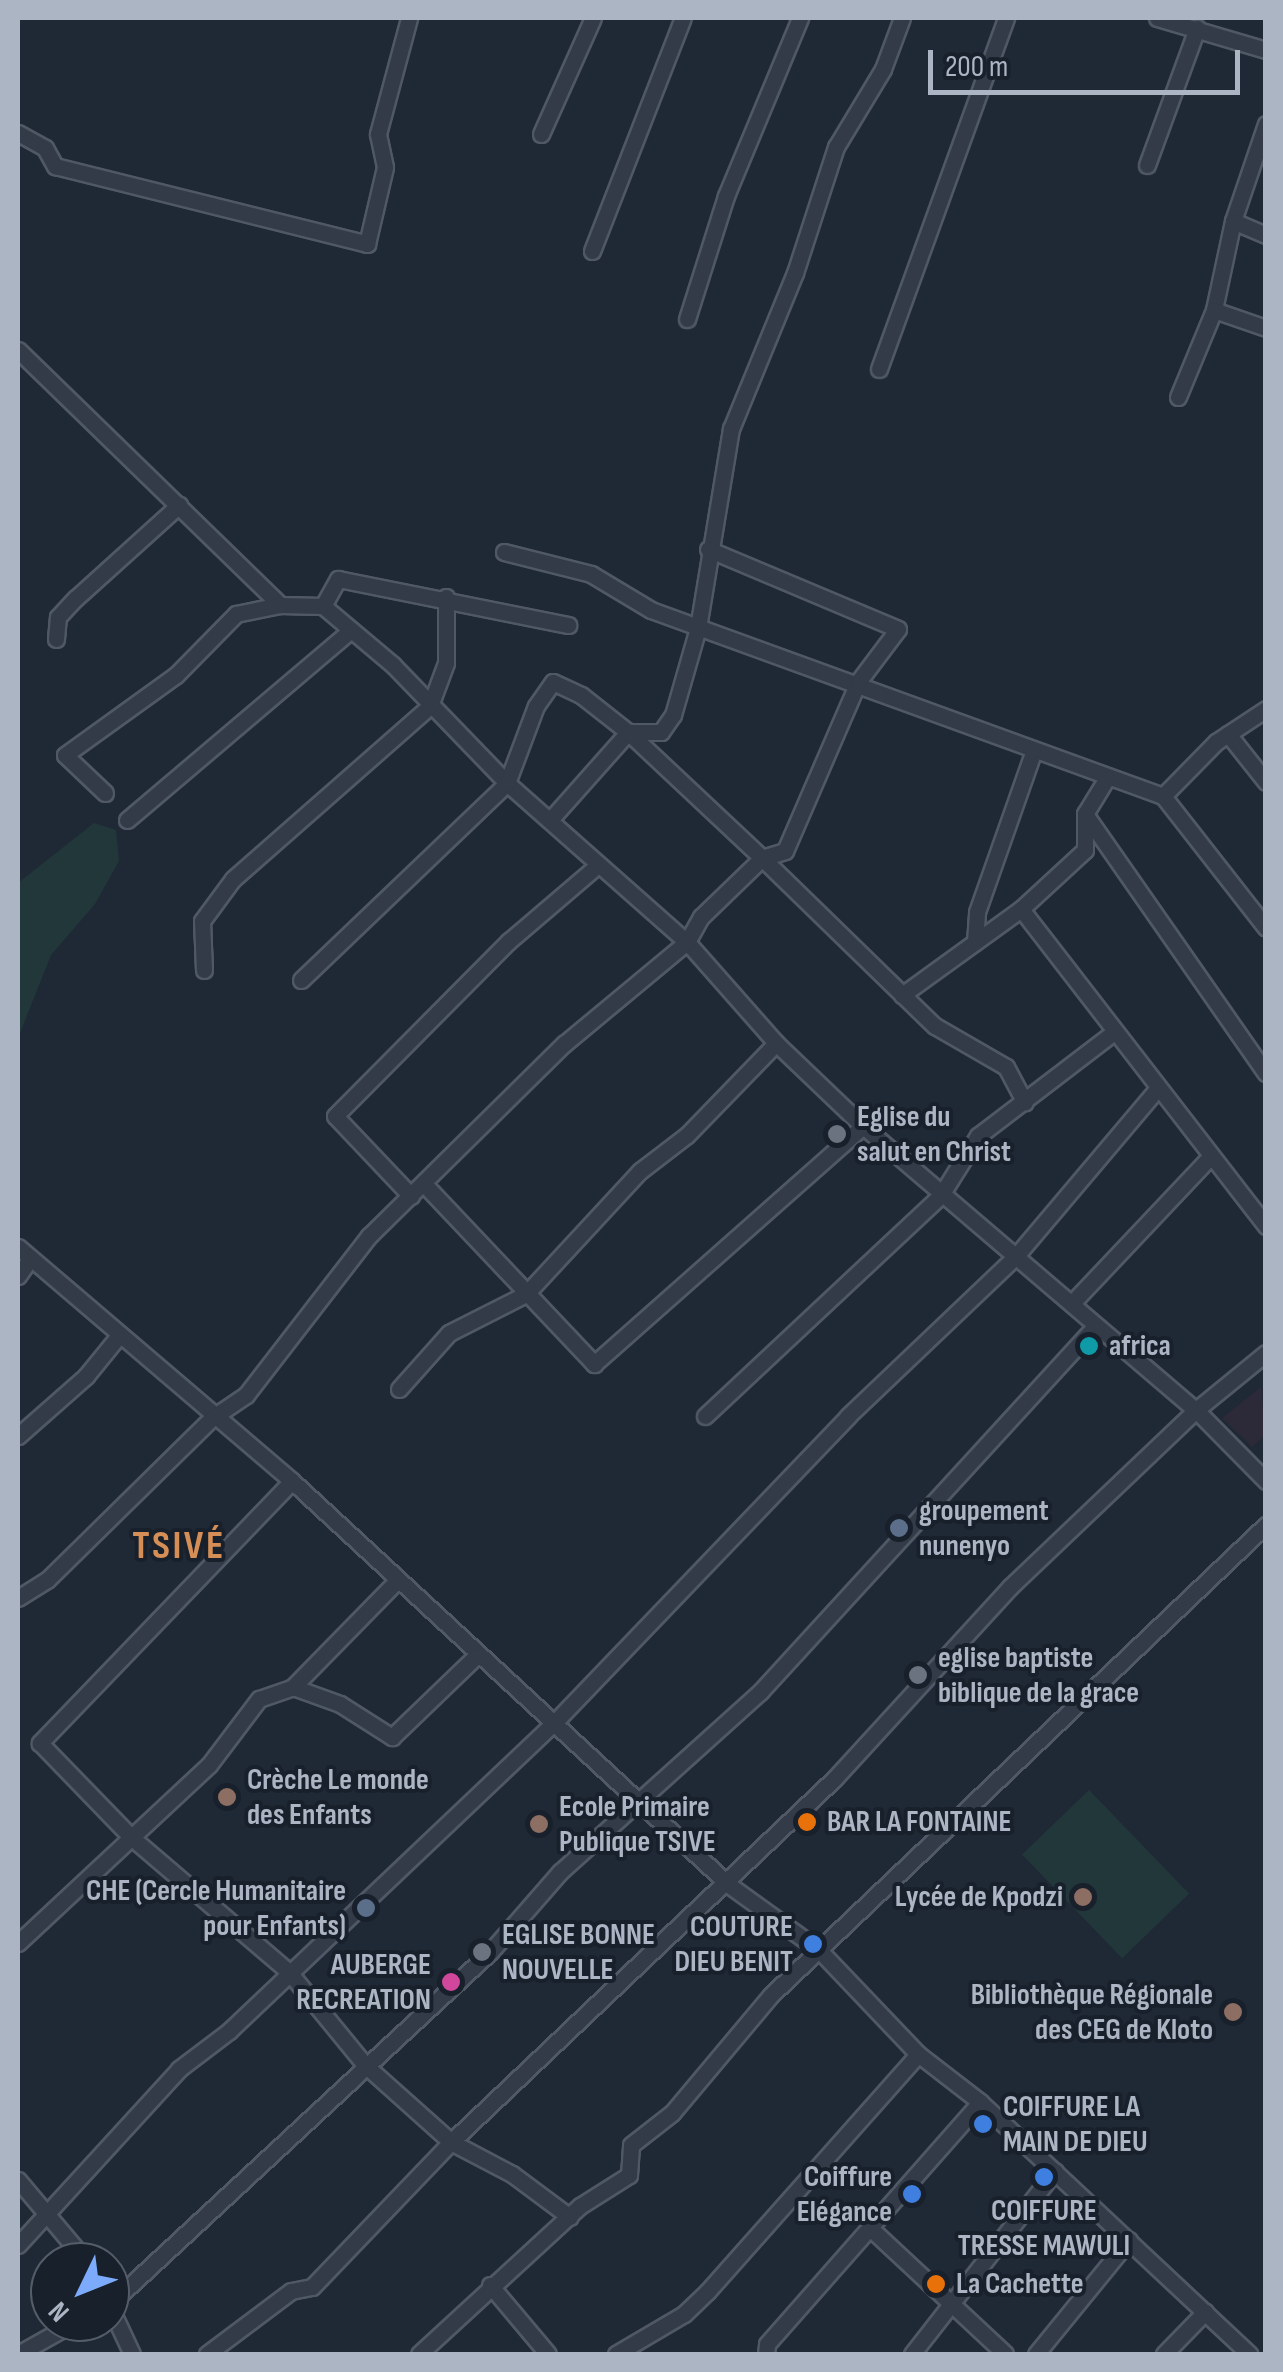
<!DOCTYPE html>
<html>
<head>
<meta charset="utf-8">
<style>
	body { margin:0 }
	#map { position:relative; width:1283px; height:2372px; overflow:hidden; background:#1f2936; font-family:"Sofia Sans Condensed",sans-serif }
	div>[style] { position:absolute }
	.medical>* { inset:0; background:#2c2a38 }
	.green>* { inset:0; background:#223739; transform-origin:0 0 }
	.roads { filter:drop-shadow(2px 0 #505865) drop-shadow(-2px 0 #505865) drop-shadow(0 2px #505865) drop-shadow(0 -2px #505865) }
	.minor>* { height:15px; margin:-7.5px; padding:0 7.5px; transform-origin:7.5px; border-radius:7.5px; background:#323b47 }
	.dots>* { width:28px; height:28px; translate:-50% -50%; box-sizing:border-box; border:5px solid #18202b; border-radius:50% }
	span { translate:-50% -50%; white-space:nowrap; text-align:center; line-height:1.15; -webkit-text-stroke:8px #18202b; paint-order:stroke }
	.poi-label { font-size:30px; color:#acb5c4; font-weight:700 }
	.left { translate:0 -50%; text-align:left }
	.right { translate:-100% -50%; text-align:right }
	.district-label { font-size:40px; color:#d58e56; font-weight:700; letter-spacing:2.5px }
	.frame { position:absolute; inset:0; border:20px solid #acb5c4; pointer-events:none }
	.north { position:absolute; left:30px; top:2242px; width:100px; height:100px; box-sizing:border-box; background:#18202b; border:2px solid #535c68; border-radius:50%; rotate:227deg; font-size:28px; font-weight:700; line-height:40px; text-align:center; color:#acb5c4 }
	.north::after { content:''; display:block; margin:auto; width:35px; height:45px; background:#7babfa; clip-path:polygon(50% 0,100% 100%,50% 72%,0 100%) }
	.scale { position:absolute; left:928px; top:50px; width:312px; height:45px; box-sizing:border-box; border:5px solid #acb5c4; border-top:0; padding-left:12px; font-size:30px; line-height:35px; white-space:nowrap; color:#acb5c4; -webkit-text-stroke:8px #18202b; paint-order:stroke }
</style>
</head>
<body>
<div id="map">
	<div class="medical">
		<div style="clip-path:polygon(1261px 1387px,1265px 1435px,1252px 1447px,1222px 1418px)"></div>
	</div>
	<div class="green">
		<div style="clip-path:polygon(94px 823px,116px 830px,119px 861px,95px 904px,51px 955px,18px 1038px,18px 883px)"></div>
		<div style="left:1089px;top:1790px;width:144px;height:93px;rotate:46deg"></div>
	</div>
	<div class="roads">
		<div class="minor">
			<div style="left:1157px;top:18px;width:114px;rotate:16.4deg"></div>
			<div style="left:1266px;top:124px;width:102px;rotate:108.8deg"></div>
			<div style="left:1233px;top:221px;width:91px;rotate:102.1deg"></div>
			<div style="left:1214px;top:310px;width:55px;rotate:19.1deg"></div>
			<div style="left:18px;top:133px;width:31px;rotate:29deg"></div>
			<div style="left:45px;top:148px;width:21px;rotate:61deg"></div>
			<div style="left:55px;top:166px;width:322px;rotate:14deg"></div>
			<div style="left:367px;top:244px;width:79px;rotate:-76.8deg"></div>
			<div style="left:385px;top:167px;width:34px;rotate:-102deg"></div>
			<div style="left:378px;top:134px;width:120px;rotate:-75deg"></div>
			<div style="left:541px;top:134px;width:127px;rotate:-65.9deg"></div>
			<div style="left:1147px;top:165px;width:146px;rotate:-69.9deg"></div>
			<div style="left:1233px;top:221px;width:36px;rotate:23deg"></div>
			<div style="left:592px;top:251px;width:250px;rotate:-68.7deg"></div>
			<div style="left:687px;top:319px;width:129px;rotate:-72.4deg"></div>
			<div style="left:726px;top:196px;width:193px;rotate:-67.4deg"></div>
			<div style="left:18px;top:350px;width:366px;rotate:44.2deg"></div>
			<div style="left:280px;top:605px;width:43px;rotate:1.3deg"></div>
			<div style="left:323px;top:606px;width:92px;rotate:40.1deg"></div>
			<div style="left:393px;top:665px;width:164px;rotate:46deg"></div>
			<div style="left:507px;top:783px;width:240px;rotate:41.5deg"></div>
			<div style="left:687px;top:942px;width:135px;rotate:48.6deg"></div>
			<div style="left:776px;top:1043px;width:120px;rotate:43.7deg"></div>
			<div style="left:863px;top:1126px;width:438px;rotate:40.5deg"></div>
			<div style="left:1196px;top:1410px;width:100px;rotate:45.4deg"></div>
			<div style="left:879px;top:369px;width:373px;rotate:-70.1deg"></div>
			<div style="left:1178px;top:397px;width:94px;rotate:-67.5deg"></div>
			<div style="left:504px;top:552px;width:90px;rotate:14.2deg"></div>
			<div style="left:591px;top:574px;width:70px;rotate:31deg"></div>
			<div style="left:651px;top:610px;width:545px;rotate:19.97deg"></div>
			<div style="left:1163px;top:796px;width:167px;rotate:52deg"></div>
			<div style="left:323px;top:606px;width:31px;rotate:-61deg"></div>
			<div style="left:338px;top:579px;width:235px;rotate:11.3deg"></div>
			<div style="left:56px;top:639px;width:22px;rotate:-85deg"></div>
			<div style="left:58px;top:617px;width:26px;rotate:-47deg"></div>
			<div style="left:76px;top:598px;width:139px;rotate:-42.1deg"></div>
			<div style="left:628px;top:732px;width:33px"></div>
			<div style="left:661px;top:732px;width:21px;rotate:-55deg"></div>
			<div style="left:673px;top:715px;width:91px;rotate:-74deg"></div>
			<div style="left:698px;top:628px;width:202px;rotate:-80.6deg"></div>
			<div style="left:731px;top:429px;width:169px;rotate:-67.7deg"></div>
			<div style="left:795px;top:273px;width:133px;rotate:-72deg"></div>
			<div style="left:836px;top:147px;width:91px;rotate:-58.9deg"></div>
			<div style="left:883px;top:69px;width:54px;rotate:-69.6deg"></div>
			<div style="left:1228px;top:734px;width:61px;rotate:51.6deg"></div>
			<div style="left:105px;top:793px;width:55px;rotate:-136.5deg"></div>
			<div style="left:65px;top:755px;width:137px;rotate:-35.8deg"></div>
			<div style="left:176px;top:675px;width:86px;rotate:-45.5deg"></div>
			<div style="left:236px;top:614px;width:45px;rotate:-11.6deg"></div>
			<div style="left:1163px;top:796px;width:76px;rotate:-45.5deg"></div>
			<div style="left:1216px;top:742px;width:60px;rotate:-33.4deg"></div>
			<div style="left:1085px;top:814px;width:316px;rotate:55.1deg"></div>
			<div style="left:127px;top:820px;width:292px;rotate:-40.3deg"></div>
			<div style="left:550px;top:820px;width:118px;rotate:-48.4deg"></div>
			<div style="left:1021px;top:909px;width:401px;rotate:52.3deg"></div>
			<div style="left:975px;top:942px;width:30px;rotate:-86deg"></div>
			<div style="left:977px;top:912px;width:169px;rotate:-70.6deg"></div>
			<div style="left:204px;top:970px;width:49px;rotate:-92.3deg"></div>
			<div style="left:202px;top:921px;width:52px;rotate:-53.6deg"></div>
			<div style="left:233px;top:879px;width:262px;rotate:-41.3deg"></div>
			<div style="left:430px;top:706px;width:46px;rotate:-69.6deg"></div>
			<div style="left:446px;top:663px;width:66px;rotate:-90deg"></div>
			<div style="left:301px;top:980px;width:285px;rotate:-43.7deg"></div>
			<div style="left:507px;top:783px;width:82px;rotate:-69.4deg"></div>
			<div style="left:536px;top:706px;width:29px;rotate:-55deg"></div>
			<div style="left:553px;top:682px;width:31px;rotate:25deg"></div>
			<div style="left:581px;top:695px;width:60px;rotate:38.2deg"></div>
			<div style="left:628px;top:732px;width:184px;rotate:43.2deg"></div>
			<div style="left:762px;top:858px;width:24px;rotate:-17deg"></div>
			<div style="left:785px;top:851px;width:184px;rotate:-66.6deg"></div>
			<div style="left:858px;top:682px;width:66px;rotate:-53deg"></div>
			<div style="left:898px;top:629px;width:206px;rotate:-157.2deg"></div>
			<div style="left:902px;top:995px;width:147px;rotate:-35.9deg"></div>
			<div style="left:1021px;top:909px;width:87px;rotate:-42.7deg"></div>
			<div style="left:1085px;top:850px;width:36px;rotate:-90deg"></div>
			<div style="left:1085px;top:814px;width:42px;rotate:-58.6deg"></div>
			<div style="left:424px;top:1184px;width:248px;rotate:46.6deg"></div>
			<div style="left:594px;top:1364px;width:359px;rotate:-41.5deg"></div>
			<div style="left:411px;top:1196px;width:110px;rotate:-133.5deg"></div>
			<div style="left:335px;top:1116px;width:247px;rotate:-45.2deg"></div>
			<div style="left:509px;top:941px;width:117px;rotate:-40.5deg"></div>
			<div style="left:18px;top:1247px;width:360px;rotate:40.5deg"></div>
			<div style="left:292px;top:1481px;width:595px;rotate:42.75deg"></div>
			<div style="left:729px;top:1885px;width:111px;rotate:35.8deg"></div>
			<div style="left:819px;top:1950px;width:144px;rotate:46.4deg"></div>
			<div style="left:918px;top:2054px;width:78px;rotate:37.7deg"></div>
			<div style="left:980px;top:2102px;width:369px;rotate:43.1deg"></div>
			<div style="left:18px;top:1276px;width:21px;rotate:-55deg"></div>
			<div style="left:1072px;top:1303px;width:201px;rotate:-46.6deg"></div>
			<div style="left:399px;top:1389px;width:75px;rotate:-48.2deg"></div>
			<div style="left:449px;top:1333px;width:86px;rotate:-26.9deg"></div>
			<div style="left:526px;top:1294px;width:168px;rotate:-47.2deg"></div>
			<div style="left:640px;top:1171px;width:59px;rotate:-37.5deg"></div>
			<div style="left:687px;top:1135px;width:128px;rotate:-45.9deg"></div>
			<div style="left:705px;top:1416px;width:323px;rotate:-43.1deg"></div>
			<div style="left:941px;top:1195px;width:70px;rotate:-57.9deg"></div>
			<div style="left:978px;top:1136px;width:171px;rotate:-37.4deg"></div>
			<div style="left:18px;top:1436px;width:91px;rotate:-41.4deg"></div>
			<div style="left:86px;top:1376px;width:49px;rotate:-50.8deg"></div>
			<div style="left:292px;top:1481px;width:364px;rotate:133.9deg"></div>
			<div style="left:40px;top:1743px;width:131px;rotate:45.9deg"></div>
			<div style="left:131px;top:1837px;width:208px;rotate:40.5deg"></div>
			<div style="left:289px;top:1972px;width:120px;rotate:50.7deg"></div>
			<div style="left:365px;top:2065px;width:115px;rotate:41.8deg"></div>
			<div style="left:451px;top:2142px;width:69px;rotate:27.7deg"></div>
			<div style="left:512px;top:2174px;width:72px;rotate:36.6deg"></div>
			<div style="left:18px;top:1598px;width:34px;rotate:-32deg"></div>
			<div style="left:47px;top:1580px;width:231px;rotate:-44.5deg"></div>
			<div style="left:212px;top:1418px;width:41px;rotate:-34.1deg"></div>
			<div style="left:246px;top:1395px;width:201px;rotate:-52.3deg"></div>
			<div style="left:369px;top:1236px;width:274px;rotate:-44.6deg"></div>
			<div style="left:564px;top:1044px;width:160px;rotate:-39.7deg"></div>
			<div style="left:687px;top:942px;width:29px;rotate:-61deg"></div>
			<div style="left:701px;top:917px;width:85px;rotate:-44deg"></div>
			<div style="left:762px;top:858px;width:241px;rotate:44.2deg"></div>
			<div style="left:935px;top:1026px;width:82px;rotate:30deg"></div>
			<div style="left:1006px;top:1067px;width:40px;rotate:62deg"></div>
			<div style="left:293px;top:1687px;width:50px;rotate:19.9deg"></div>
			<div style="left:340px;top:1704px;width:62px;rotate:32.4deg"></div>
			<div style="left:392px;top:1737px;width:115px;rotate:-43.9deg"></div>
			<div style="left:18px;top:1943px;width:261px;rotate:-43deg"></div>
			<div style="left:209px;top:1765px;width:83px;rotate:-52.9deg"></div>
			<div style="left:259px;top:1699px;width:36px;rotate:-19deg"></div>
			<div style="left:293px;top:1687px;width:147px;rotate:-45.6deg"></div>
			<div style="left:18px;top:2180px;width:107px;rotate:49.9deg"></div>
			<div style="left:869px;top:2227px;width:186px;rotate:43deg"></div>
			<div style="left:18px;top:2245px;width:239px;rotate:-47.5deg"></div>
			<div style="left:179px;top:2069px;width:63px;rotate:-37.2deg"></div>
			<div style="left:229px;top:2031px;width:446px;rotate:-43.5deg"></div>
			<div style="left:553px;top:1724px;width:426px;rotate:-46.2deg"></div>
			<div style="left:848px;top:1416px;width:232px;rotate:-43.6deg"></div>
			<div style="left:1016px;top:1256px;width:220px;rotate:-49.8deg"></div>
			<div style="left:490px;top:2285px;width:90px;rotate:50deg"></div>
			<div style="left:110px;top:2304px;width:519px;rotate:-42.82deg"></div>
			<div style="left:491px;top:1951px;width:105px;rotate:-48.9deg"></div>
			<div style="left:560px;top:1872px;width:269px;rotate:-42deg"></div>
			<div style="left:760px;top:1692px;width:495px;rotate:-47.5deg"></div>
			<div style="left:110px;top:2307px;width:52px;rotate:64.9deg"></div>
			<div style="left:18px;top:2354px;width:65px;rotate:-29.3deg"></div>
			<div style="left:207px;top:2354px;width:105px;rotate:-36.9deg"></div>
			<div style="left:291px;top:2291px;width:21px;rotate:-11deg"></div>
			<div style="left:312px;top:2287px;width:201px;rotate:-46.2deg"></div>
			<div style="left:451px;top:2142px;width:529px;rotate:-43.47deg"></div>
			<div style="left:835px;top:1778px;width:259px;rotate:-47.5deg"></div>
			<div style="left:1010px;top:1587px;width:257px;rotate:-43.6deg"></div>
			<div style="left:1196px;top:1410px;width:90px;rotate:-39.2deg"></div>
			<div style="left:419px;top:2354px;width:219px;rotate:-42.6deg"></div>
			<div style="left:580px;top:2206px;width:58px;rotate:-32.3deg"></div>
			<div style="left:629px;top:2175px;width:30px;rotate:-86deg"></div>
			<div style="left:631px;top:2145px;width:52px;rotate:-38deg"></div>
			<div style="left:672px;top:2113px;width:154px;rotate:-50deg"></div>
			<div style="left:771px;top:1995px;width:683px;rotate:-43.52deg"></div>
			<div style="left:616px;top:2354px;width:79px;rotate:-30.5deg"></div>
			<div style="left:684px;top:2314px;width:32px;rotate:-44deg"></div>
			<div style="left:707px;top:2292px;width:318px;rotate:-48.4deg"></div>
			<div style="left:766px;top:2354px;width:10px;rotate:-84deg"></div>
			<div style="left:767px;top:2344px;width:322px;rotate:-48.6deg"></div>
			<div style="left:912px;top:2354px;width:232px;rotate:-52deg"></div>
			<div style="left:1036px;top:2354px;width:147px;rotate:-50.8deg"></div>
			<div style="left:1164px;top:2354px;width:59px;rotate:-45.7deg"></div>
		</div>
	</div>
	<div class="dots">
		<div style="left:837px;top:1134px;background:#6b7280"></div>
		<div style="left:1089px;top:1346px;background:#0f9aa8"></div>
		<div style="left:899px;top:1528px;background:#5c6f8a"></div>
		<div style="left:918px;top:1675px;background:#6b7280"></div>
		<div style="left:227px;top:1797px;background:#8d6e63"></div>
		<div style="left:807px;top:1822px;background:#e8710a"></div>
		<div style="left:539px;top:1824px;background:#8d6e63"></div>
		<div style="left:1083px;top:1897px;background:#8d6e63"></div>
		<div style="left:366px;top:1908px;background:#5c6f8a"></div>
		<div style="left:813px;top:1944px;background:#3f7fe0"></div>
		<div style="left:482px;top:1952px;background:#6b7280"></div>
		<div style="left:451px;top:1982px;background:#d1479c"></div>
		<div style="left:1233px;top:2012px;background:#8d6e63"></div>
		<div style="left:983px;top:2124px;background:#3f7fe0"></div>
		<div style="left:1044px;top:2177px;background:#3f7fe0"></div>
		<div style="left:912px;top:2194px;background:#3f7fe0"></div>
		<div style="left:936px;top:2284px;background:#e8710a"></div>
	</div>
	<div class="poi-label">
		<span class="left" style="left:857px;top:1134px">Eglise du<br>salut en Christ</span>
		<span class="left" style="left:1109px;top:1346px">africa</span>
		<span class="left" style="left:919px;top:1528px">groupement<br>nunenyo</span>
		<span class="left" style="left:938px;top:1675px">eglise baptiste<br>biblique de la grace</span>
		<span class="left" style="left:247px;top:1797px">Crèche Le monde<br>des Enfants</span>
		<span class="left" style="left:559px;top:1824px">Ecole Primaire<br>Publique TSIVE</span>
		<span class="left" style="left:827px;top:1822px">BAR LA FONTAINE</span>
		<span class="right" style="left:346px;top:1908px">CHE (Cercle Humanitaire<br>pour Enfants)</span>
		<span class="right" style="left:1063px;top:1897px">Lycée de Kpodzi</span>
		<span class="right" style="left:793px;top:1944px">COUTURE<br>DIEU BENIT</span>
		<span class="left" style="left:502px;top:1952px">EGLISE BONNE<br>NOUVELLE</span>
		<span class="right" style="left:431px;top:1982px">AUBERGE<br>RECREATION</span>
		<span class="right" style="left:1213px;top:2012px">Bibliothèque Régionale<br>des CEG de Kloto</span>
		<span class="left" style="left:1003px;top:2124px">COIFFURE LA<br>MAIN DE DIEU</span>
		<span class="right" style="left:892px;top:2194px">Coiffure<br>Elégance</span>
		<span style="left:1044px;top:2228px">COIFFURE<br>TRESSE MAWULI</span>
		<span class="left" style="left:956px;top:2284px">La Cachette</span>
	</div>
	<div class="district-label">
		<span style="left:179px;top:1546px">TSIVÉ</span>
	</div>
	<div class="frame"></div>
	<div class="north">N</div>
	<div class="scale">200 m</div>
</div>
</body>
</html>
